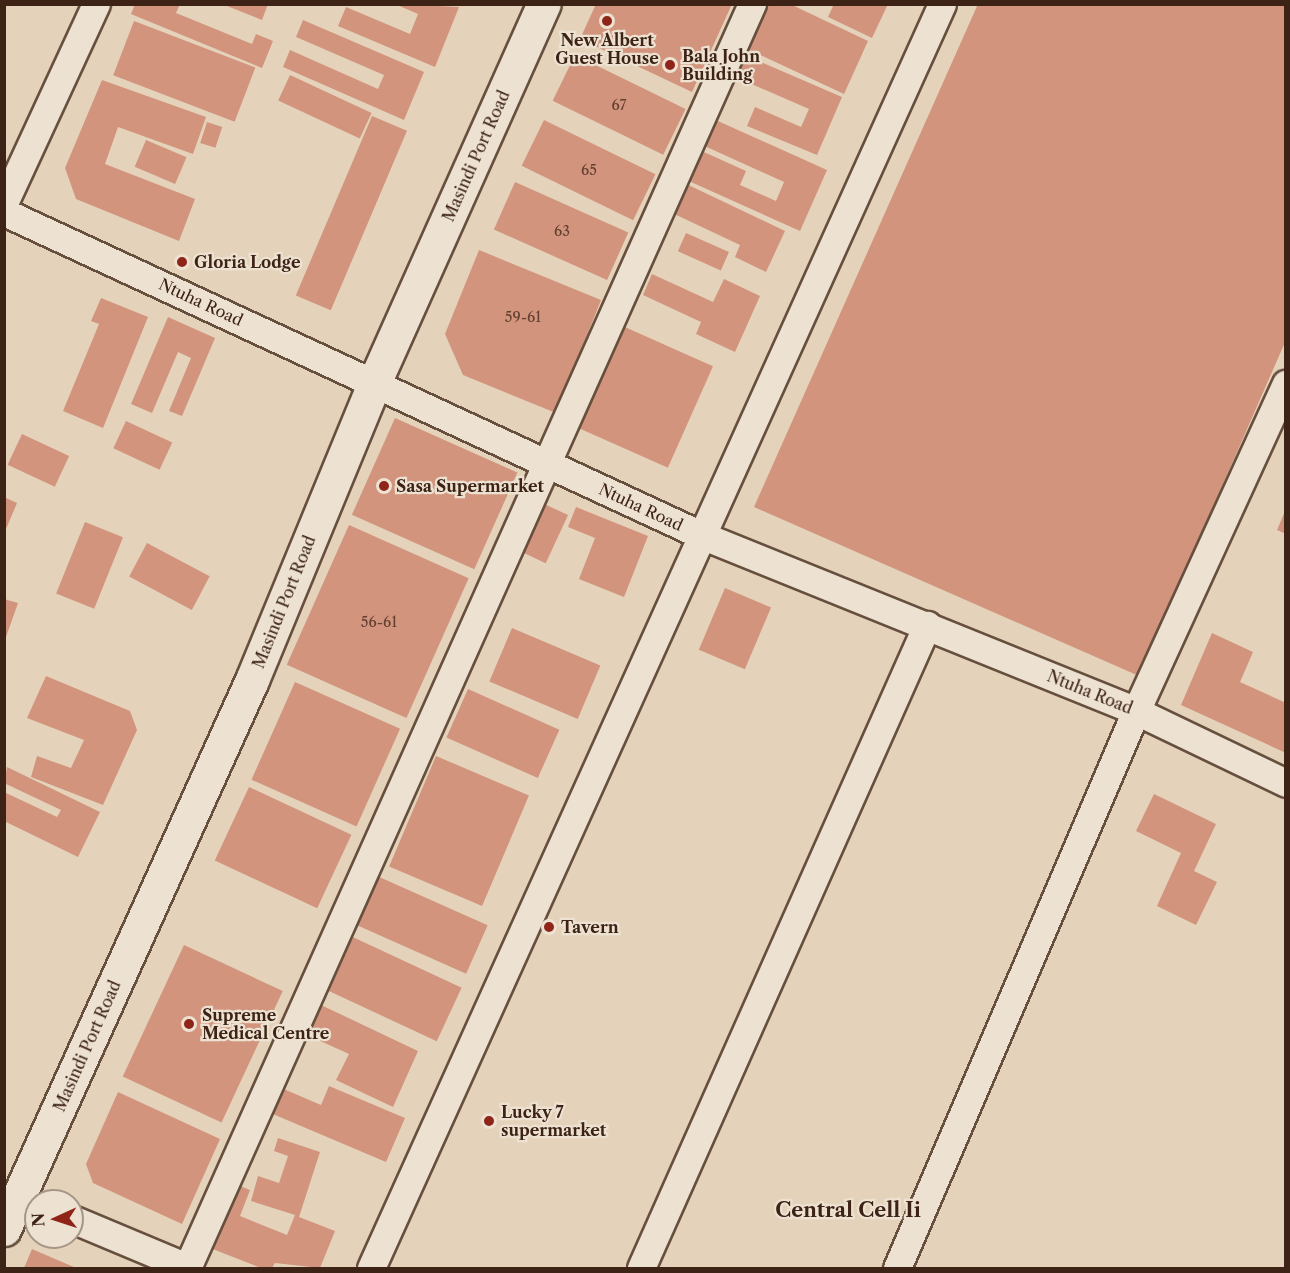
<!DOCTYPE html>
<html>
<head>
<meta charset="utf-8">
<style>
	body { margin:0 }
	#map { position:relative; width:1290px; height:1273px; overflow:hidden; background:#e4d3ba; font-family:"Libre Caslon Text",serif }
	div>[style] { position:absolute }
	.building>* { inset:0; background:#d2947d; transform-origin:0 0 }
	.roads { filter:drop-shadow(2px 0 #674f3e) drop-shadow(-2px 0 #674f3e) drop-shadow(0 2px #674f3e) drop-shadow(0 -2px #674f3e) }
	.street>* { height:27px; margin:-13.5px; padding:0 13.5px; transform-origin:13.5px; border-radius:13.5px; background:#ede2d2 }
	.secondary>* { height:33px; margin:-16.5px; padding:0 16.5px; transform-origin:16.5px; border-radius:16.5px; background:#ede2d2 }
	.dots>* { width:16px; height:16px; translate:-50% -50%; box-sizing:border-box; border:3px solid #ede2d2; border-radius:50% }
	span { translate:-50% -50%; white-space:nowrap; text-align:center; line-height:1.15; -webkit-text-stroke:4.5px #ede2d2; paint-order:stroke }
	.number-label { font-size:14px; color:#623f2f }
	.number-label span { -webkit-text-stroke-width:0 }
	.poi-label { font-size:16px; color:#3d2315; font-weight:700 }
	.left { translate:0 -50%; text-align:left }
	.street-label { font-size:16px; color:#3d2315 }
	.quarter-label { font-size:20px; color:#3d2315; font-weight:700 }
	.frame { position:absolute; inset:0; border:6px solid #3d2315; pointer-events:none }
	.north { position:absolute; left:24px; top:1189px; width:60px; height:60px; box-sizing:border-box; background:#ede2d2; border:2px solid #a79686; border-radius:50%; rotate:267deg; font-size:16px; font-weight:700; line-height:24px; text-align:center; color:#3d2315 }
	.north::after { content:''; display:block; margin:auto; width:21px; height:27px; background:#8f2418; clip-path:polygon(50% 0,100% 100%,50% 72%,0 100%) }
</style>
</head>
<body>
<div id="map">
	<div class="building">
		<div style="clip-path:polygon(135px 4px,180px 4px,176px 13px,252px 44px,256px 34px,273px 41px,262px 68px,131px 14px)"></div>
		<div style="clip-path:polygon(222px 4px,268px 4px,262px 20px)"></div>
		<div style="clip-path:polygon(395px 4px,459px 7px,435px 67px,338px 26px,346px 7px,410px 34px,418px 14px)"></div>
		<div style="clip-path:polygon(596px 4px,732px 4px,692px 92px,580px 39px)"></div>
		<div style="clip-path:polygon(758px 4px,790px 4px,868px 41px,844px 94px,739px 45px)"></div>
		<div style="clip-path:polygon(834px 4px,888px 4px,872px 38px,828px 17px)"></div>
		<div style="clip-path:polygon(978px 4px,1286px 4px,1286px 340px,1139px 676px,754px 507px)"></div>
		<div style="clip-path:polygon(303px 20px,424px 72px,404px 120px,283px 67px,290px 50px,378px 89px,384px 75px,296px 37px)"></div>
		<div style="left:134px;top:21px;width:130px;height:58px;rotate:21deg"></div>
		<div style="clip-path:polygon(735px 51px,842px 97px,817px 155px,747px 126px,755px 107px,801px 127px,809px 109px,726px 73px)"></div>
		<div style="left:575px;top:55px;width:123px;height:51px;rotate:26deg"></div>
		<div style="left:290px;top:75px;width:90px;height:28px;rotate:25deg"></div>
		<div style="clip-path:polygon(102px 80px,206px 117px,193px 154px,118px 127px,105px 164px,195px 199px,179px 241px,76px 199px,65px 168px)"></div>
		<div style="left:372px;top:116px;width:38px;height:195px;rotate:23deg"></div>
		<div style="clip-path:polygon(709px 117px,827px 170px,800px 231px,682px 178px,695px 148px,746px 171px,740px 185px,776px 201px,784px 182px,698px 143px)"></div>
		<div style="left:544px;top:120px;width:124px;height:51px;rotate:26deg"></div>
		<div style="left:207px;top:122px;width:16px;height:22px;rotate:18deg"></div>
		<div style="left:146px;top:140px;width:44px;height:29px;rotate:23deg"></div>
		<div style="clip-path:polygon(678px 180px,785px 231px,766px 272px,735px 257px,740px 245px,670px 212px)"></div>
		<div style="left:515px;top:182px;width:124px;height:52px;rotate:24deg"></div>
		<div style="left:686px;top:233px;width:47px;height:20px;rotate:24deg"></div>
		<div style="clip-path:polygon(479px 250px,601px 300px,556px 413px,463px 375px,445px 334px)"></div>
		<div style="clip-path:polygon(652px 274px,713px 302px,724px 279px,760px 296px,735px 352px,696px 334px,701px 322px,643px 295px)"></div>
		<div style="clip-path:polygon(101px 298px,148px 317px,103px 428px,63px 411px,99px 324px,91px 321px)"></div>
		<div style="clip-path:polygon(168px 317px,215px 338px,182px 416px,169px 411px,191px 358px,178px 352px,152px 413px,131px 404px)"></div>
		<div style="left:618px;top:324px;width:104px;height:111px;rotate:24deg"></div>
		<div style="left:395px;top:418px;width:134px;height:106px;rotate:24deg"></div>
		<div style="left:126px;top:421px;width:51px;height:30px;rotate:25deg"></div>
		<div style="left:22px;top:434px;width:52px;height:34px;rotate:25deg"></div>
		<div style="clip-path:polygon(4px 497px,17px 503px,6px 529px,4px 528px)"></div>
		<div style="left:540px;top:502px;width:31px;height:53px;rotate:25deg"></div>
		<div style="clip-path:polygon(576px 507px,648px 536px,624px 597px,579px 579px,595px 538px,568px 527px)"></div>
		<div style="clip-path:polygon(1285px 511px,1286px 511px,1286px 534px,1277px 530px)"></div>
		<div style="left:85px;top:522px;width:41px;height:77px;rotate:22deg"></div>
		<div style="left:349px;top:525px;width:131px;height:153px;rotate:24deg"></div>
		<div style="left:147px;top:543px;width:71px;height:38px;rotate:28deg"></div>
		<div style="left:725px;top:588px;width:50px;height:67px;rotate:23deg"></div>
		<div style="clip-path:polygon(4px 599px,18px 603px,5px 640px,4px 640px)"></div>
		<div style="left:512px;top:628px;width:96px;height:58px;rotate:23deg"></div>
		<div style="clip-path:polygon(1212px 633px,1253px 652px,1240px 682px,1286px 703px,1286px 753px,1181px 705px)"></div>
		<div style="clip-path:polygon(46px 676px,130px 711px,137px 730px,103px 805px,31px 777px,37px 756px,71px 768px,84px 740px,27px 718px)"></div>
		<div style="left:295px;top:682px;width:115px;height:107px;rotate:24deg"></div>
		<div style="left:468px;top:689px;width:100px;height:53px;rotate:24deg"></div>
		<div style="left:436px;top:756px;width:101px;height:120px;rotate:23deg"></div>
		<div style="clip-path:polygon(7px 767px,100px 812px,78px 857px,4px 821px,4px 792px,57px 817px,61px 810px,4px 783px)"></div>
		<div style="left:249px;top:787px;width:113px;height:81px;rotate:25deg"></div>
		<div style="clip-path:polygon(1154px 794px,1216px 824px,1194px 871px,1217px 882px,1196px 925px,1157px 906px,1181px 853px,1136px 831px)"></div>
		<div style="left:368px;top:872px;width:131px;height:53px;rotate:24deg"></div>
		<div style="left:342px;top:932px;width:132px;height:59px;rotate:25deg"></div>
		<div style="left:184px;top:945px;width:109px;height:145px;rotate:25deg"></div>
		<div style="clip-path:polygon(321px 1005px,418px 1051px,393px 1107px,336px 1080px,349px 1054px,307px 1035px)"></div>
		<div style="clip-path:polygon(329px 1086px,405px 1118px,386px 1162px,268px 1112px,279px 1087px,321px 1105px)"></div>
		<div style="clip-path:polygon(118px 1092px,220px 1139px,182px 1224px,93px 1183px,86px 1164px)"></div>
		<div style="clip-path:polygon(278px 1138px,320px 1152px,299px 1217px,335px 1231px,320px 1268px,275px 1263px,272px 1268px,261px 1268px,205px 1246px,230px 1182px,250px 1190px,240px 1216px,287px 1235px,295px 1215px,251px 1201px,258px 1176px,279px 1183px,288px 1156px,274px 1151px)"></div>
		<div style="clip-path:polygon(32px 1249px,76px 1268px,24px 1268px)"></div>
	</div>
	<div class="roads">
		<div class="street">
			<div style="left:4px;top:203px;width:219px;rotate:-65.2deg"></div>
			<div style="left:4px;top:212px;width:768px;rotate:24.86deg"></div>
			<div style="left:701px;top:535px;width:469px;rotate:22deg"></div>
			<div style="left:1136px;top:711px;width:166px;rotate:25.6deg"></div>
			<div style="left:72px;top:1219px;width:127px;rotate:22.7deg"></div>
			<div style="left:187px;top:1268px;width:1385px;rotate:-65.92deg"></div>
			<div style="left:371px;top:1268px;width:1387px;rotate:-65.69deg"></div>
			<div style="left:641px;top:1268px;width:704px;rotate:-66.02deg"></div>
			<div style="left:897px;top:1268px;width:606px;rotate:-66.78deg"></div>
			<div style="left:1136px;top:711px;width:360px;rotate:-65.4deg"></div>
		</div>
		<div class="secondary">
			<div style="left:4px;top:1229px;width:602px;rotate:-65.69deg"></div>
			<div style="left:252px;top:680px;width:323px;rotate:-67.6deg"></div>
			<div style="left:375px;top:381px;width:413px;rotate:-65.9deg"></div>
		</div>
	</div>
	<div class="dots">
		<div style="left:607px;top:21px;background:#8f2418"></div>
		<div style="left:670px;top:65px;background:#8f2418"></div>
		<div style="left:182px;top:262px;background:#8f2418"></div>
		<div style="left:384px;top:486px;background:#8f2418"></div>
		<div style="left:549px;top:927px;background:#8f2418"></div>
		<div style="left:189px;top:1024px;background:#8f2418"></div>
		<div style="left:489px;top:1121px;background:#8f2418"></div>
	</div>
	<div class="number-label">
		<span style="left:619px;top:105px">67</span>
		<span style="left:589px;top:170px">65</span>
		<span style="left:562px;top:231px">63</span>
		<span style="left:523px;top:317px">59-61</span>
		<span style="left:379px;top:622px">56-61</span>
	</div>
	<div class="poi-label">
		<span style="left:607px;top:49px">New Albert<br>Guest House</span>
		<span class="left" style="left:682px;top:65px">Bala John<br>Building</span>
		<span class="left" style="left:194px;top:262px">Gloria Lodge</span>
		<span class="left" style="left:396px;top:486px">Sasa Supermarket</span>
		<span class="left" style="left:561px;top:927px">Tavern</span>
		<span class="left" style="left:202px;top:1024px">Supreme<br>Medical Centre</span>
		<span class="left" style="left:501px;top:1121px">Lucky 7<br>supermarket</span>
	</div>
	<div class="street-label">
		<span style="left:476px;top:156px;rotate:-66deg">Masindi Port Road</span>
		<span style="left:201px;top:302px;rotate:25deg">Ntuha Road</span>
		<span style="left:641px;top:507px;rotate:25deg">Ntuha Road</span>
		<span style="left:284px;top:602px;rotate:-68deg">Masindi Port Road</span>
		<span style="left:1090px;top:692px;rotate:22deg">Ntuha Road</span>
		<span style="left:87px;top:1046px;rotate:-66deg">Masindi Port Road</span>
	</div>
	<div class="quarter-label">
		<span style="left:848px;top:1210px">Central Cell Ii</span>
	</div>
	<div class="frame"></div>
	<div class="north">N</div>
</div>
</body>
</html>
